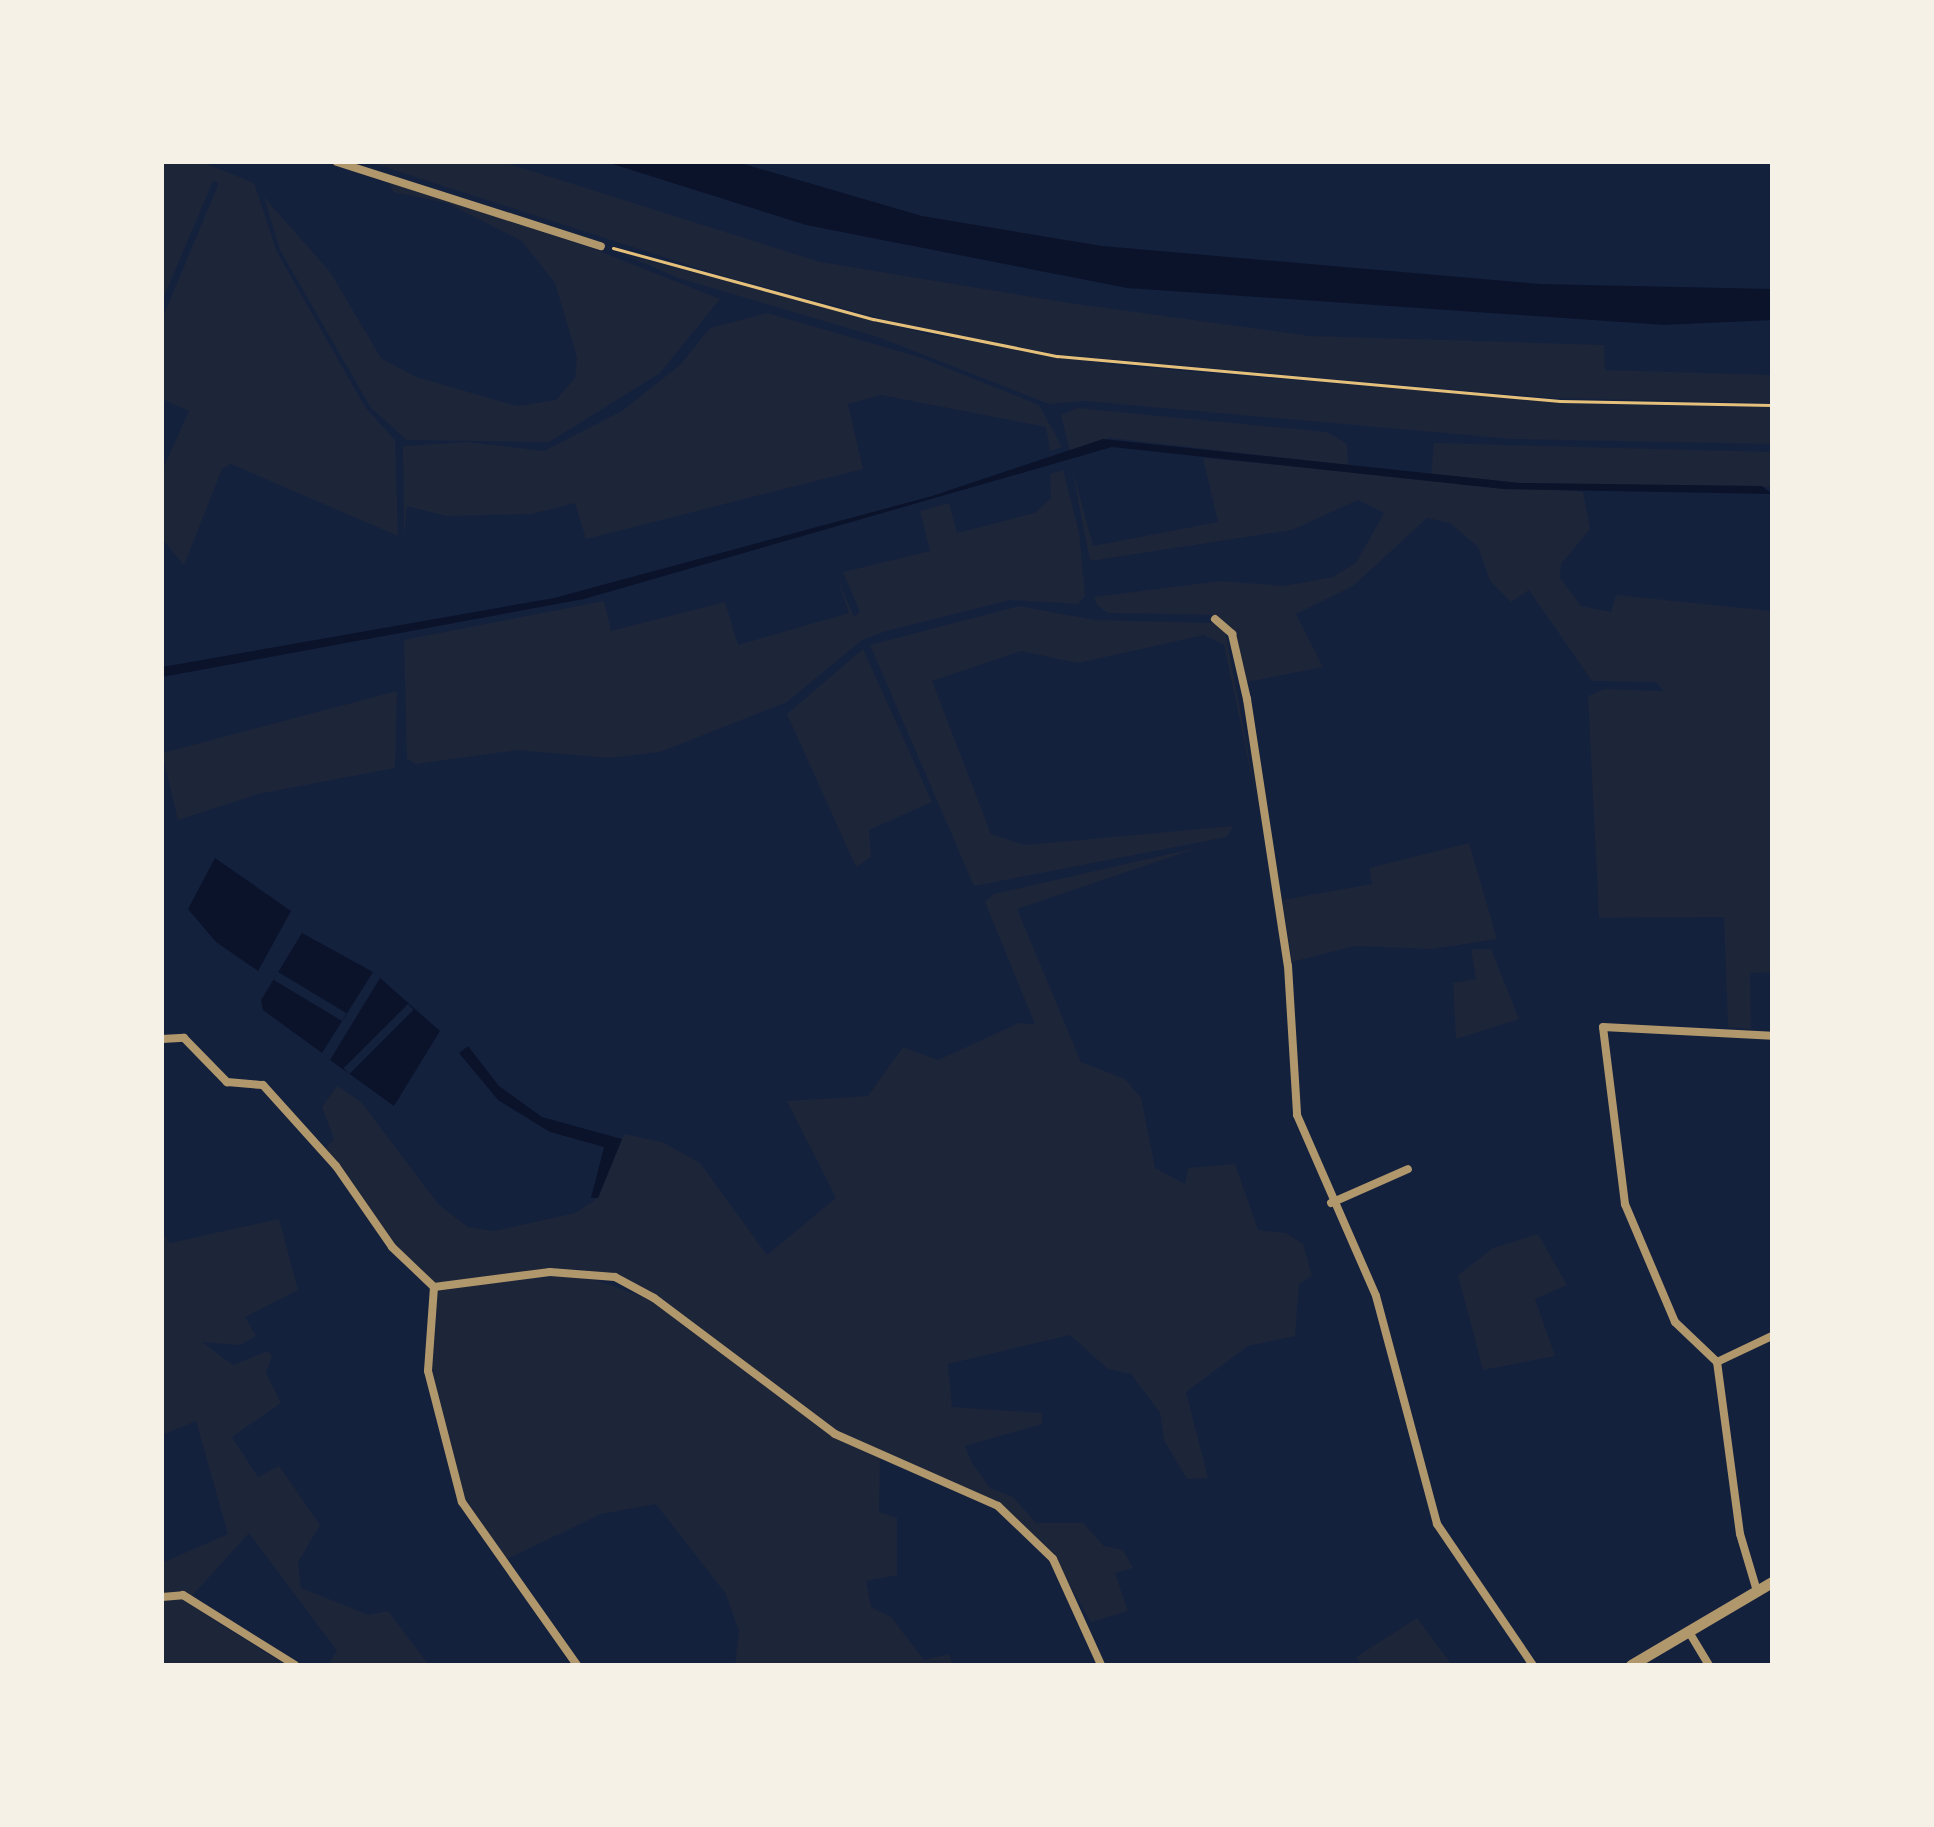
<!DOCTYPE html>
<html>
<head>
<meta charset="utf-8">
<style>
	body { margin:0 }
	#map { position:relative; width:1934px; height:1827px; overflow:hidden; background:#14213d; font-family:Signika,sans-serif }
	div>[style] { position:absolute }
	.green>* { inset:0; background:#1d2539 }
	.water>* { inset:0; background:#0b132b }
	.pier>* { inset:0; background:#14213d; transform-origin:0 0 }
	.path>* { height:3px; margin:-1.5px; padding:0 1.5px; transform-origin:1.5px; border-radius:1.5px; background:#e5c07b }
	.minor>* { height:8px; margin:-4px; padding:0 4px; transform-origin:4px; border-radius:4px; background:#b1986c }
	.tertiary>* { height:11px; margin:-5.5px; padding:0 5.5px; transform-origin:5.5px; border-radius:5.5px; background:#b1986c }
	span { translate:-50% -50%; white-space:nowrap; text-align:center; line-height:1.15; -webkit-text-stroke:7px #f6f1e7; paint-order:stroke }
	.frame { position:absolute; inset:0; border:164px solid #f6f1e7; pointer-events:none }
</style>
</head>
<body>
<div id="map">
	<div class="green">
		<div style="clip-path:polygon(162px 162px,202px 162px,254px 183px,277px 252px,365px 407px,395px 440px,398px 536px,231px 464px,222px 469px,184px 565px,162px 539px,162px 471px,189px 411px,162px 399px,162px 319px,219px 183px,213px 181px,162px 301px)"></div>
		<div style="clip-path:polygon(369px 162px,503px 162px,820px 262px,1069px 303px,1311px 336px,1604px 345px,1605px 370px,1772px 375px,1772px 403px,1552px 398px,1059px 355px,905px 325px,713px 273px)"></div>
		<div style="clip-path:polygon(389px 181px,594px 249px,720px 299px,660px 373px,549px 442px,407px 440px,371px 408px,280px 250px,264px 197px,330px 272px,381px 358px,416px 377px,517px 406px,556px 400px,575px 378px,577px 357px,555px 283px,522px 241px,447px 203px,393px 192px)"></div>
		<div style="clip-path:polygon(623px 254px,927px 334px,1111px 365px,1585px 404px,1772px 407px,1772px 444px,1512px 439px,1085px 401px,1049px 404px,878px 337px,678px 278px)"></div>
		<div style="clip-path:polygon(767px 313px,919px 357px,1039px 405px,1062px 447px,1050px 451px,1046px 427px,881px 395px,848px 404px,863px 469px,586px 539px,575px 503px,532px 514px,447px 516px,407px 506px,404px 538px,403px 446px,468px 442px,544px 451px,622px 411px,680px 365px,710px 328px)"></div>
		<div style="clip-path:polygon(1077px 408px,1327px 432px,1347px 444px,1348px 465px,1110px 438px,1070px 452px,1061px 415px)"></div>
		<div style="clip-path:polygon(1434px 443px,1772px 452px,1772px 487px,1520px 483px,1431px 474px)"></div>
		<div style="clip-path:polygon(1203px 458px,1583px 492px,1590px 529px,1561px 564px,1560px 578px,1581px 606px,1611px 612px,1616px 595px,1772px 611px,1772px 972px,1750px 973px,1751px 1029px,1728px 1027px,1724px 917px,1599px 918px,1588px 696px,1605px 689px,1664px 691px,1656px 682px,1592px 681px,1529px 590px,1511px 602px,1490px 581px,1478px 547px,1450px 523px,1427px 518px,1353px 586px,1296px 614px,1323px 667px,1247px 682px,1235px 631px,1217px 615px,1108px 613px,1097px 605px,1094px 597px,1220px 581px,1284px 586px,1333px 577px,1356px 563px,1384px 513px,1358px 500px,1292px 530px,1090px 561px,1072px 468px,1093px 546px,1218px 522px)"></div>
		<div style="clip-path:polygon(1063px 470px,1079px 532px,1085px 596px,1078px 604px,1010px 600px,886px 631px,862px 640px,787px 702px,660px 752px,609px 758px,517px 750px,416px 764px,407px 759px,404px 640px,604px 601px,611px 631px,725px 602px,738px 645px,849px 613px,836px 575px,854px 617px,860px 612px,843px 572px,930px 551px,920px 511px,949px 503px,957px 533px,1035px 513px,1051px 498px,1050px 474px)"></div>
		<div style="clip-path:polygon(1019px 606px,1094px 620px,1213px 623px,1225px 630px,1261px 820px,1224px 645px,1204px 635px,1078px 663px,1021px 651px,932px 681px,991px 834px,1025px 845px,1233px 826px,1227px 837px,974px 886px,870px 645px)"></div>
		<div style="clip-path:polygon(863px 649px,932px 802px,869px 830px,871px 857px,856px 867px,787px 714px)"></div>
		<div style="clip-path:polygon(397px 691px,395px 768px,258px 794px,178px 820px,162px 753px)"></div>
		<div style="clip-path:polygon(1469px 843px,1497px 939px,1432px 949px,1355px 946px,1292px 962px,1282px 900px,1372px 884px,1369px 868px)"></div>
		<div style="clip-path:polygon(1200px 847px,1017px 909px,1081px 1062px,1125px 1079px,1141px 1098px,1155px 1168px,1185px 1184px,1188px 1168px,1235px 1164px,1258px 1230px,1286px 1233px,1303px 1244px,1312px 1276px,1299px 1284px,1295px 1336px,1248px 1346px,1186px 1392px,1208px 1478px,1187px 1479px,1164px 1440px,1160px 1413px,1131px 1374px,1108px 1369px,1070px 1335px,948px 1364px,952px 1407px,1042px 1413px,1042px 1424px,965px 1446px,972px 1463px,990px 1488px,1013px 1497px,1036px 1523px,1083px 1523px,1104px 1546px,1123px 1550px,1133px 1568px,1115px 1573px,1128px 1611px,1091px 1622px,1056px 1561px,1004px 1508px,836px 1430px,656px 1296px,579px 1269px,436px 1284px,402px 1254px,326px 1148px,334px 1139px,322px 1107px,337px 1086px,361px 1102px,439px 1205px,468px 1227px,494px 1231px,575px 1213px,598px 1198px,624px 1134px,662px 1142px,700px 1163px,767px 1255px,836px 1198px,787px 1101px,868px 1096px,903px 1047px,938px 1060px,1019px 1023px,1035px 1024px,985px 902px,994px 894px)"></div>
		<div style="clip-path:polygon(1471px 949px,1491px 949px,1519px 1019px,1456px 1039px,1453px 983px,1476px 979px)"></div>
		<div style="clip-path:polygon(279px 1219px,298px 1290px,245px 1317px,256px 1336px,240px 1345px,202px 1342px,233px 1365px,268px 1351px,272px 1356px,266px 1373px,281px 1403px,232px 1437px,258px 1477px,279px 1466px,320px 1525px,298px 1562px,301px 1588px,369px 1615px,388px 1611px,429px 1665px,328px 1665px,337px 1651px,249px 1533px,191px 1597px,162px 1593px,162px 1563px,228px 1534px,196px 1421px,162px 1435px,162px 1233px,170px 1243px)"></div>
		<div style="clip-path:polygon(1538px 1234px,1567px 1285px,1535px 1299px,1555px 1356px,1483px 1370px,1458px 1275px,1493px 1248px)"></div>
		<div style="clip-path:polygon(579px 1274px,655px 1301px,806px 1414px,880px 1457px,879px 1512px,897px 1518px,897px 1575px,866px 1581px,871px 1607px,891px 1617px,924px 1660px,949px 1654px,953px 1665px,735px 1665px,739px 1631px,726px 1594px,656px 1504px,601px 1514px,503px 1561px,464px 1499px,430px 1385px,438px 1289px)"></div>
		<div style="clip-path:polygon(182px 1598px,225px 1627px,286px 1665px,162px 1665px,162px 1600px)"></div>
		<div style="clip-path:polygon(1417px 1618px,1452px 1665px,1361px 1665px,1356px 1657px)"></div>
	</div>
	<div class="water">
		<div style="clip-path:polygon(606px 162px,737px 162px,922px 216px,1102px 246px,1541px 284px,1772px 289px,1772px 320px,1664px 325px,1127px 288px,806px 225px)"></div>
		<div style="clip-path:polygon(1103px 439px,1520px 483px,1762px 486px,1772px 494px,1503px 489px,1112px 447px,584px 599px,162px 677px,162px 667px,554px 598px,932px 496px)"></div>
		<div style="clip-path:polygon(215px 858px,291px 911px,258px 971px,216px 942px,188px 909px)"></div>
		<div style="clip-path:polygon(302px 933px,373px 972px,322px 1053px,263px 1010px,261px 1000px)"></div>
		<div style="clip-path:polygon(380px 978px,440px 1031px,394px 1106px,330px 1060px)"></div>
		<div style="clip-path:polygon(468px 1046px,499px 1086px,542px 1117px,622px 1139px,598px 1198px,591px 1198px,604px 1147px,550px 1132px,498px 1100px,459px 1053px)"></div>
	</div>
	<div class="pier">
		<div style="left:278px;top:972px;width:80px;height:9px;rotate:31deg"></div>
		<div style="left:408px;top:1004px;width:8px;height:91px;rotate:45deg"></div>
	</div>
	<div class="path">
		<div style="left:613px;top:248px;width:270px;rotate:15.3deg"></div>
		<div style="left:873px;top:319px;width:188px;rotate:11.4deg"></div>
		<div style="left:1057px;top:356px;width:505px;rotate:5.11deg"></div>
		<div style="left:1560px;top:401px;width:212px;rotate:1.1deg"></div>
	</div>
	<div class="minor">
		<div style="left:337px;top:162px;width:277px;rotate:17.7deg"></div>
		<div style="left:1215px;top:619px;width:23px;rotate:41deg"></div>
		<div style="left:1232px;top:634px;width:67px;rotate:77deg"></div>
		<div style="left:1247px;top:699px;width:270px;rotate:81.3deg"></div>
		<div style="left:1288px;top:966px;width:149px;rotate:86.5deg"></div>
		<div style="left:1297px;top:1115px;width:197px;rotate:66.4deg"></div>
		<div style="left:1376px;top:1296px;width:236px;rotate:75deg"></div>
		<div style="left:1437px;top:1524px;width:171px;rotate:55.8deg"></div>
		<div style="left:162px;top:1039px;width:22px;rotate:-3deg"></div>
		<div style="left:184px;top:1038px;width:62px;rotate:45.7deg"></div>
		<div style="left:227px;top:1082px;width:36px;rotate:5deg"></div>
		<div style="left:263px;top:1085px;width:109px;rotate:48deg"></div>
		<div style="left:336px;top:1166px;width:98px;rotate:55.3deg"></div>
		<div style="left:392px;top:1247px;width:58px;rotate:43.6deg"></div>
		<div style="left:434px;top:1287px;width:117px;rotate:-7.4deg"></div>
		<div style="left:550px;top:1272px;width:65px;rotate:4.4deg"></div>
		<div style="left:615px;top:1277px;width:44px;rotate:28.3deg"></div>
		<div style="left:654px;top:1298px;width:226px;rotate:36.9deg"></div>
		<div style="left:835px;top:1434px;width:178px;rotate:23.8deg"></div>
		<div style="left:998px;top:1506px;width:76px;rotate:43.9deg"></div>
		<div style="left:1053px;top:1559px;width:116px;rotate:65.6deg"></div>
		<div style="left:1331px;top:1203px;width:84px;rotate:-23.8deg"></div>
		<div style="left:434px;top:1287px;width:84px;rotate:94.1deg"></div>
		<div style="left:428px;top:1371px;width:135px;rotate:75.5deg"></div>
		<div style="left:462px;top:1502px;width:199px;rotate:54.8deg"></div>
		<div style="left:1717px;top:1362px;width:61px;rotate:-25.3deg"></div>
		<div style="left:1757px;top:1591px;width:59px;rotate:-106.6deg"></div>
		<div style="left:1740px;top:1534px;width:174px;rotate:-97.6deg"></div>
		<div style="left:1717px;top:1362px;width:58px;rotate:-136.4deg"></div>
		<div style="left:1675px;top:1322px;width:128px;rotate:-113deg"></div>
		<div style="left:1625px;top:1204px;width:178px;rotate:-97.1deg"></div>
		<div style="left:1603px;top:1027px;width:169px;rotate:3deg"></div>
		<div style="left:162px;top:1597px;width:21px;rotate:-5deg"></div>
		<div style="left:183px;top:1595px;width:132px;rotate:32deg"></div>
		<div style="left:1689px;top:1632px;width:39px;rotate:59deg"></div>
	</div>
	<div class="tertiary">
		<div style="left:1631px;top:1665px;width:164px;rotate:-30.5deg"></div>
	</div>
	<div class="frame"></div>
</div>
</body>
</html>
